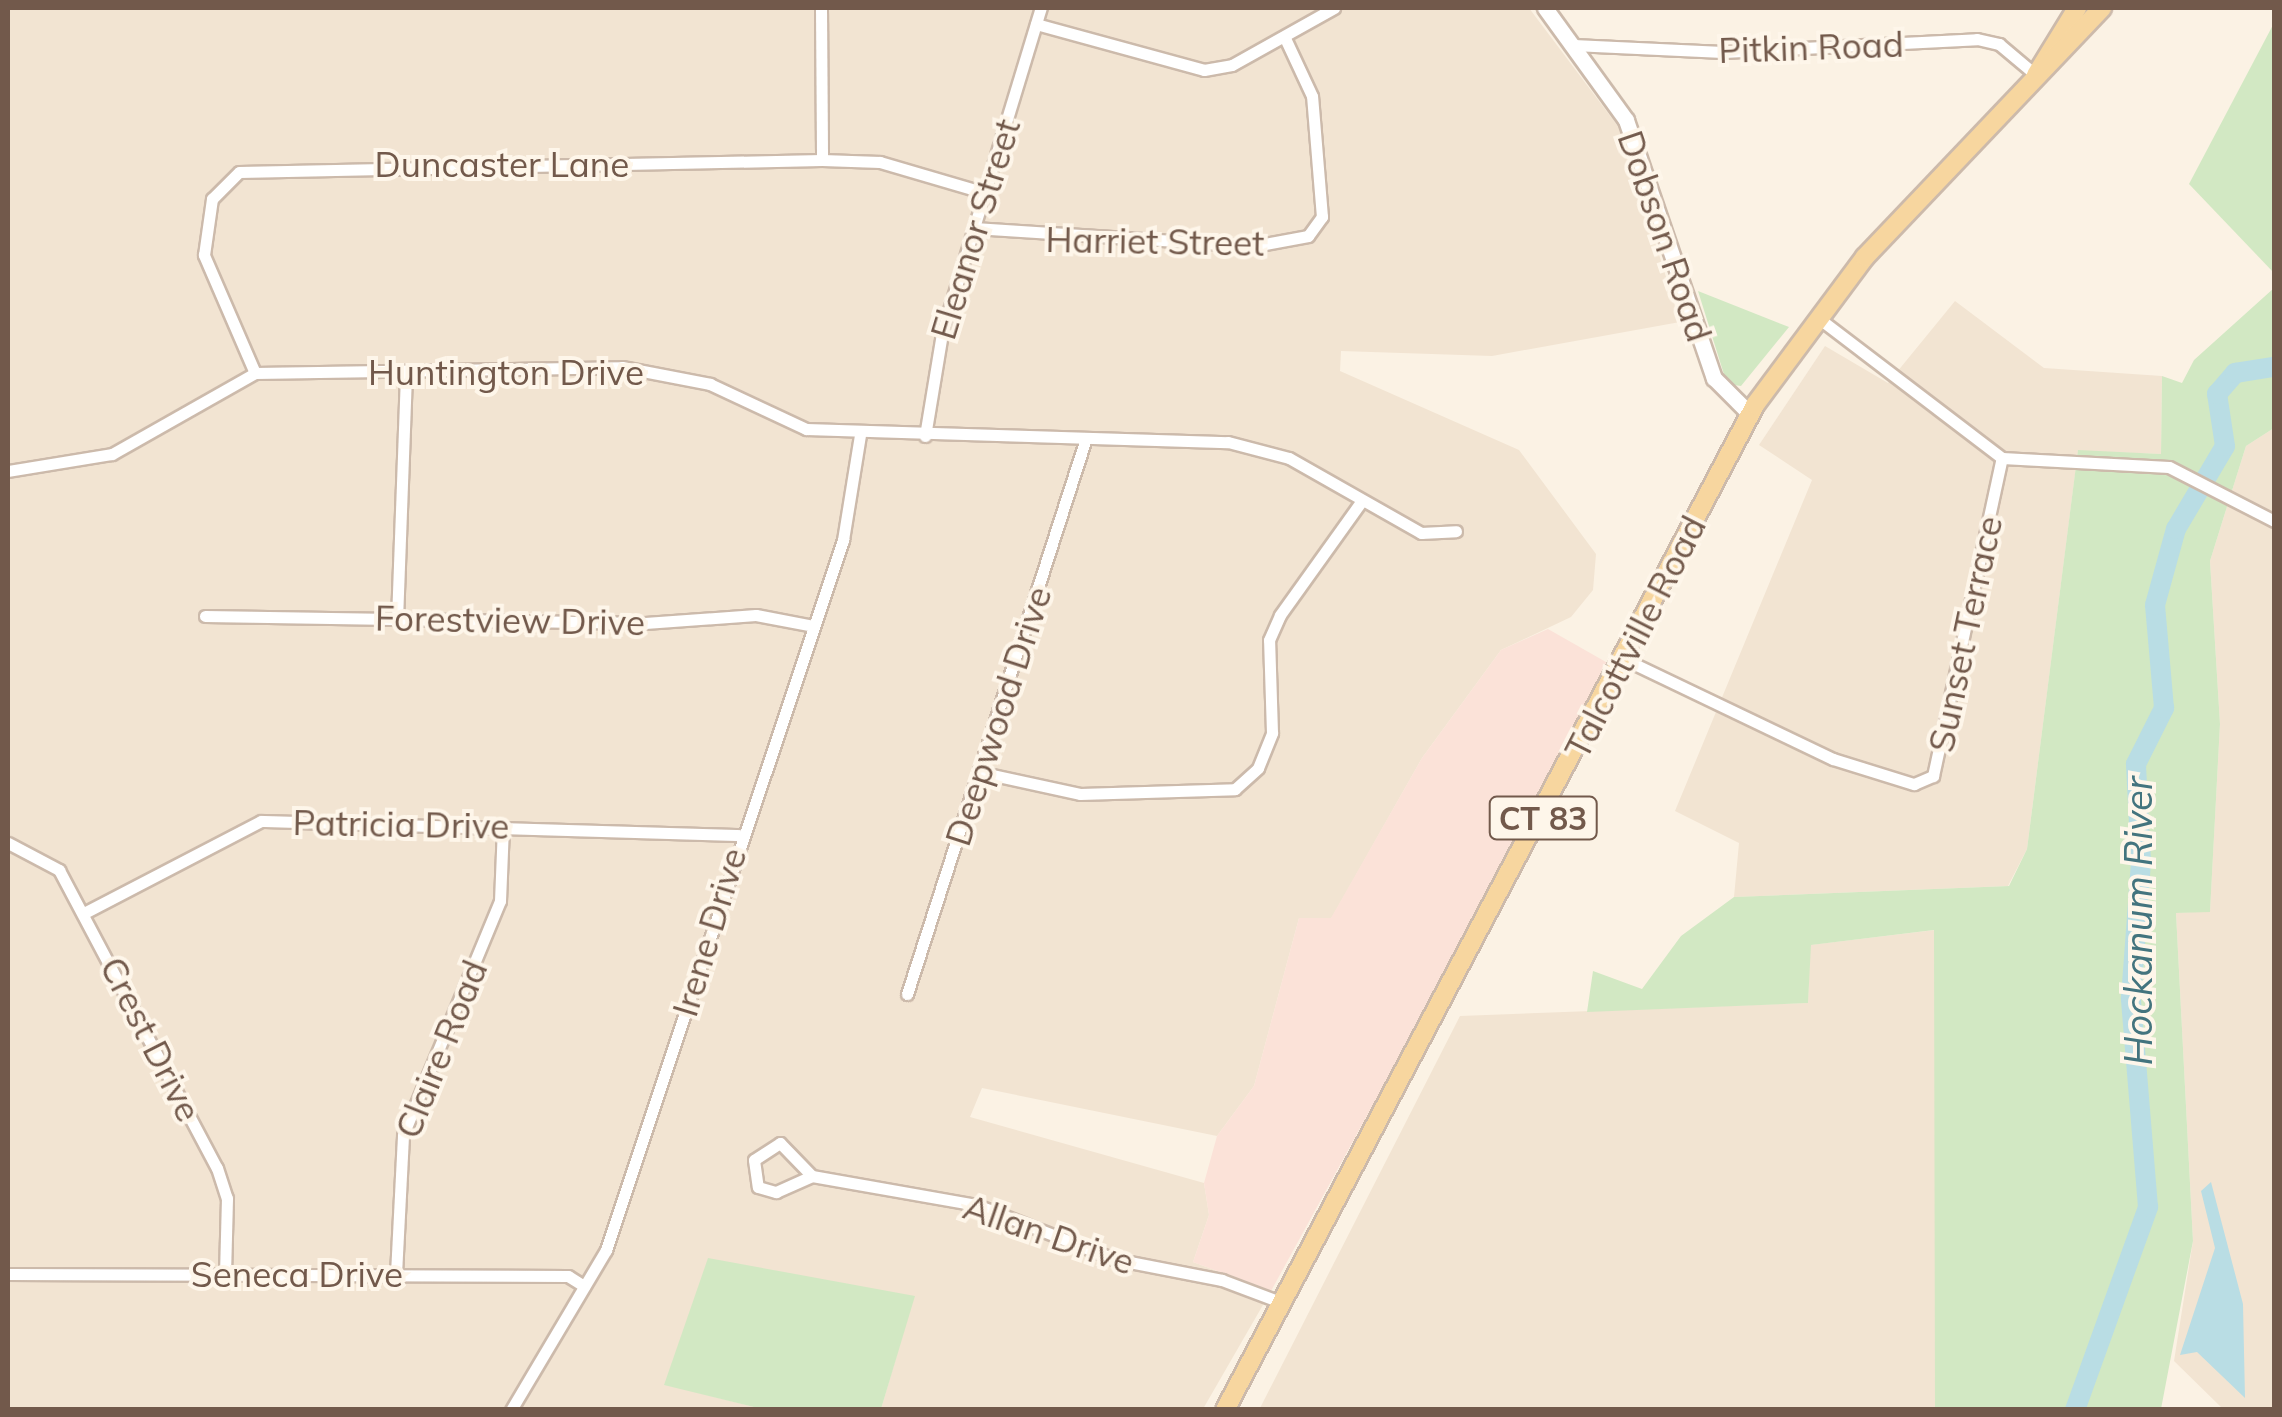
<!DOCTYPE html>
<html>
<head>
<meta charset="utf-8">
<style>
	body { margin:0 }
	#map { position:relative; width:2282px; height:1417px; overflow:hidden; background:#fbf2e4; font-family:Mulish,sans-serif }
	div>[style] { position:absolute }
	.residential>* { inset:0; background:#f2e4d2 }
	.commercial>* { inset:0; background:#fbe2d8 }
	.green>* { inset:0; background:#d2e8c3 }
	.water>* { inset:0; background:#b9dde4 }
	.river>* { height:20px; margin:-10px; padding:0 10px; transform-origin:10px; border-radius:10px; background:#b9dde4 }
	.roads { filter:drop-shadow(2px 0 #ccbaab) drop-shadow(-2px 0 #ccbaab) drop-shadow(0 2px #ccbaab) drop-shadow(0 -2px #ccbaab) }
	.street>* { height:11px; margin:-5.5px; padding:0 5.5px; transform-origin:5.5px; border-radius:5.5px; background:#fff }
	.secondary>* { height:15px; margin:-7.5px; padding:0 7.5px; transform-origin:7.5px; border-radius:7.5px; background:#fff }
	.primary>* { height:18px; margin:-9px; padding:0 9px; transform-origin:9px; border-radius:9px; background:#f7d69f }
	span { translate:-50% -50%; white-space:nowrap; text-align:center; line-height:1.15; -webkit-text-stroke:8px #fef6ea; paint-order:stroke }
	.shield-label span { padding:2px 8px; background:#fef6ea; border:2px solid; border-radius:8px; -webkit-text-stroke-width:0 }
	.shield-label { font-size:32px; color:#72594b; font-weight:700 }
	.street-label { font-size:35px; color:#72594b }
	.water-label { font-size:38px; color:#43747e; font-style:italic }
	.frame { position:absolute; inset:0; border:10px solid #72594b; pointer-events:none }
</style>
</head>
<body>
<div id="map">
	<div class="residential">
		<div style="clip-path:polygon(8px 8px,1529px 8px,1620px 129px,1680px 322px,1492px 356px,1341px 351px,1340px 371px,1519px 450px,1596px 554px,1593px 590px,1571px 617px,1501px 650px,1422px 758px,1331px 919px,1299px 918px,1254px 1086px,1217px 1136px,982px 1088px,970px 1117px,1204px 1183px,1209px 1215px,1193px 1262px,1271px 1291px,1203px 1409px,881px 1409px,914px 1296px,664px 1384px,762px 1409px,8px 1410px)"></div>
		<div style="clip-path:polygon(1955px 301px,2044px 368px,2162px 376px,2161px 454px,2078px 451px,2027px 849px,2008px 886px,1734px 897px,1739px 843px,1675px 811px,1812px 480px,1759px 445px,1825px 346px,1888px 383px)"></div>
		<div style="clip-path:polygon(2274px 428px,2274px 1409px,2223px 1409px,2174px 1361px,2193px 1241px,2176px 913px,2210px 911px,2220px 724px,2210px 561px,2246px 446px)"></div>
		<div style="clip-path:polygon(1935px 930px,1935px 1409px,1259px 1410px,1460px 1016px,1808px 1003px,1810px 945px)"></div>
	</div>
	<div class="commercial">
		<div style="clip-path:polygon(1548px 629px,1613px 666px,1271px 1291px,1193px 1262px,1209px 1215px,1204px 1183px,1217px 1136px,1254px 1086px,1299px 918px,1331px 918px,1422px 758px,1501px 650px)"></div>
	</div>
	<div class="green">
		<div style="clip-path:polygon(2274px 23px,2274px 273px,2189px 184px)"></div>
		<div style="clip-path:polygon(2274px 288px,2274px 428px,2246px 446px,2210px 561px,2220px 724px,2210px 912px,2176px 913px,2193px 1241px,2161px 1409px,1935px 1409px,1934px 930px,1811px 945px,1808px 1003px,1587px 1012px,1593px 971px,1642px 989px,1681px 936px,1734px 897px,2009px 886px,2027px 849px,2078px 450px,2161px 454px,2162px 376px,2182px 383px,2194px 360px)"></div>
		<div style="clip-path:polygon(1698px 291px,1789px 327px,1741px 386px,1727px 384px)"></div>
		<div style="clip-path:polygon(708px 1258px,915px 1296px,881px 1409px,762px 1409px,664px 1385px)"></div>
	</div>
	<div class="water">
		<div style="clip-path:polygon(2211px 1182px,2243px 1304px,2245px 1398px,2197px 1352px,2180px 1355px,2215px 1248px,2201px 1191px)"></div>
	</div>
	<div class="river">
		<div style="left:2075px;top:1410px;width:216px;rotate:-70.2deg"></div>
		<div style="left:2148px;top:1207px;width:210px;rotate:-94.7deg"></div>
		<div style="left:2131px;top:998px;width:137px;rotate:-85.8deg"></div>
		<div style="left:2141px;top:861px;width:97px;rotate:-93deg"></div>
		<div style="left:2136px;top:764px;width:63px;rotate:-63.4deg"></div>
		<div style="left:2164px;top:708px;width:103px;rotate:-95deg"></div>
		<div style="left:2155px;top:605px;width:79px;rotate:-74.6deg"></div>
		<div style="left:2176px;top:529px;width:96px;rotate:-59.4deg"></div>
		<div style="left:2225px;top:446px;width:53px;rotate:-98.7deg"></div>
		<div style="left:2217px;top:394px;width:28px;rotate:-49deg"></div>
		<div style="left:2235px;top:373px;width:39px;rotate:-9deg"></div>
	</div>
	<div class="roads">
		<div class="street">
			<div style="left:821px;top:8px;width:152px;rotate:89.6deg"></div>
			<div style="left:1036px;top:24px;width:174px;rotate:15.3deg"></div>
			<div style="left:1204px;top:70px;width:28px;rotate:-10deg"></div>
			<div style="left:1232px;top:65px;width:117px;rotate:-29.2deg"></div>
			<div style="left:1573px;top:45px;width:150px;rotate:2.7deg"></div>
			<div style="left:1723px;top:52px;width:254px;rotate:-2.9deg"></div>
			<div style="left:1977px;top:39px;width:23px;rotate:13deg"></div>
			<div style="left:1999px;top:44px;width:48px;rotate:40deg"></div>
			<div style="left:974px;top:228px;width:281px;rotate:3.7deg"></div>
			<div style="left:1254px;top:246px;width:55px;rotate:-10.5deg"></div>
			<div style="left:1308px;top:236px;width:24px;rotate:-54deg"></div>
			<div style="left:1322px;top:217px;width:121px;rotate:-94.7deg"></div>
			<div style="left:1312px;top:96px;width:64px;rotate:-115deg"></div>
			<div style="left:1817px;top:317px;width:233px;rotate:37.3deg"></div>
			<div style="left:2002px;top:458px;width:167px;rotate:3.1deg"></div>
			<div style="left:2169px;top:467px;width:118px;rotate:27.2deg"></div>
			<div style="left:255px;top:373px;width:129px;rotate:-113.4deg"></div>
			<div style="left:204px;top:255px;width:57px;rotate:-81.9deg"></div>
			<div style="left:212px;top:199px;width:38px;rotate:-45deg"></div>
			<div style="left:239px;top:172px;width:583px;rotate:-1.18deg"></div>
			<div style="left:822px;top:160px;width:58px;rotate:2deg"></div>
			<div style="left:880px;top:162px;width:109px;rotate:16.4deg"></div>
			<div style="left:925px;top:436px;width:104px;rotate:-80.6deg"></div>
			<div style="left:942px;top:333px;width:340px;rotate:-73.1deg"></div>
			<div style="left:8px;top:471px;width:105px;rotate:-9.3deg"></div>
			<div style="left:112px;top:454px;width:164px;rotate:-29.5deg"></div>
			<div style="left:255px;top:373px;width:367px;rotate:-0.9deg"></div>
			<div style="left:622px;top:367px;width:90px;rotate:10.9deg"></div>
			<div style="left:710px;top:384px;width:106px;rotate:25.1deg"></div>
			<div style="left:806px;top:429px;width:422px;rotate:1.8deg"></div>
			<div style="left:1228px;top:442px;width:63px;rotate:14.7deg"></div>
			<div style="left:1289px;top:458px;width:152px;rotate:29.6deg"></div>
			<div style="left:1421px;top:533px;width:35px;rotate:-3deg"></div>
			<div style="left:205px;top:616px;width:440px;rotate:0.9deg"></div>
			<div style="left:645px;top:623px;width:111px;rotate:-4.1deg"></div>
			<div style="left:756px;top:615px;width:58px;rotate:10.9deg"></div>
			<div style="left:397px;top:620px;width:248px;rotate:-87.9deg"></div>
			<div style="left:1626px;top:660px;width:229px;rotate:25.6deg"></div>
			<div style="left:1833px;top:759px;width:85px;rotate:17.2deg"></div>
			<div style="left:1914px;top:784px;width:21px;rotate:-23deg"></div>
			<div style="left:1933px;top:776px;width:325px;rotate:-77.8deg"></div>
			<div style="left:979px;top:772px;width:103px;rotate:12.3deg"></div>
			<div style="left:1080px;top:794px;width:155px;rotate:-1.8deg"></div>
			<div style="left:1235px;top:789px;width:31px;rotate:-42deg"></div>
			<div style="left:1258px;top:768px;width:38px;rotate:-68deg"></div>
			<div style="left:1272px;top:733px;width:93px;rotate:-91.8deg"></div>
			<div style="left:1269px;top:640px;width:27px;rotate:-66deg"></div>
			<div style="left:1280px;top:615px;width:139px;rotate:-54.4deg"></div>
			<div style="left:8px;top:843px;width:58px;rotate:27.9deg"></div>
			<div style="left:59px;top:870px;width:337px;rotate:62.1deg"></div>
			<div style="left:217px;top:1168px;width:32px;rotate:72deg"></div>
			<div style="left:227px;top:1198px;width:76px;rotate:91.5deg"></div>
			<div style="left:86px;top:912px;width:197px;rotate:-27.5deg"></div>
			<div style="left:261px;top:821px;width:478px;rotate:1.7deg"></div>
			<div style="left:907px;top:994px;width:584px;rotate:-72.15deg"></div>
			<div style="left:812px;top:1176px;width:46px;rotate:-134.1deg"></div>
			<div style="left:780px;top:1143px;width:31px;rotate:147deg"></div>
			<div style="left:754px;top:1160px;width:27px;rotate:82deg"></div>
			<div style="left:758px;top:1187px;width:19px;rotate:16deg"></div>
			<div style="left:776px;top:1192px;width:39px;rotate:-24deg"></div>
			<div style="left:812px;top:1176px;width:168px;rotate:10deg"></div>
			<div style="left:977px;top:1205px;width:147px;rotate:21.5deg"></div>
			<div style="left:1114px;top:1259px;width:110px;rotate:11deg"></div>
			<div style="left:1222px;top:1280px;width:65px;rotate:20.7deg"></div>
			<div style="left:8px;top:1274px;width:560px;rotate:0.2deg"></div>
			<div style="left:568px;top:1276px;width:19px;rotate:32deg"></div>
			<div style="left:396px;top:1274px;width:139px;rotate:-87.1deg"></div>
			<div style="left:403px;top:1135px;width:253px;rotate:-67.5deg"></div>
			<div style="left:500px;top:901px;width:74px;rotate:-87.7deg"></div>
			<div style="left:511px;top:1410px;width:186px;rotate:-59.3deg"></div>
			<div style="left:606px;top:1250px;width:749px;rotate:-71.54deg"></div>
			<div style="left:843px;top:540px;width:106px;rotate:-80.8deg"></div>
		</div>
		<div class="secondary">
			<div style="left:1545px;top:8px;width:138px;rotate:54.1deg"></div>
			<div style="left:1626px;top:120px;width:273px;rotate:71.2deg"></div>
			<div style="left:1714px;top:378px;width:51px;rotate:45deg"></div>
		</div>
		<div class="primary">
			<div style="left:2036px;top:75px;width:79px;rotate:-58.5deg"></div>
			<div style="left:1225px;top:1410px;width:1136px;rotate:-62.19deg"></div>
			<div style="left:1755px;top:405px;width:184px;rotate:-53.4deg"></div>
			<div style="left:1865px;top:257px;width:344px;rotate:-46.4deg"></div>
		</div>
	</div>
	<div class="shield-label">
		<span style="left:1543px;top:818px">CT 83</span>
	</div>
	<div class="street-label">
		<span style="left:1811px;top:47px;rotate:-2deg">Pitkin Road</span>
		<span style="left:502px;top:164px">Duncaster Lane</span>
		<span style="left:975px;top:229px;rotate:-73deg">Eleanor Street</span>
		<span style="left:1665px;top:236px;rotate:71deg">Dobson Road</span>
		<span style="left:1155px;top:241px;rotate:1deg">Harriet Street</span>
		<span style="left:506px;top:372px">Huntington Drive</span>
		<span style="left:510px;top:620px;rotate:1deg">Forestview Drive</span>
		<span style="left:1965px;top:634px;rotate:-78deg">Sunset Terrace</span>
		<span style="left:1635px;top:637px;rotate:-63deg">Talcottville Road</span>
		<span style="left:998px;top:716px;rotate:-72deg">Deepwood Drive</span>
		<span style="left:401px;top:824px;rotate:1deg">Patricia Drive</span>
		<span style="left:709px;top:932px;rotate:-73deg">Irene Drive</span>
		<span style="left:151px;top:1039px;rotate:63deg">Crest Drive</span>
		<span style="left:441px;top:1049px;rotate:-68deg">Claire Road</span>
		<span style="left:1049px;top:1234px;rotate:19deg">Allan Drive</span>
		<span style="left:297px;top:1274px">Seneca Drive</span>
	</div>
	<div class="water-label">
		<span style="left:2139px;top:921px;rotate:-90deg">Hockanum River</span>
	</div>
	<div class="frame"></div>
</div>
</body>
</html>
